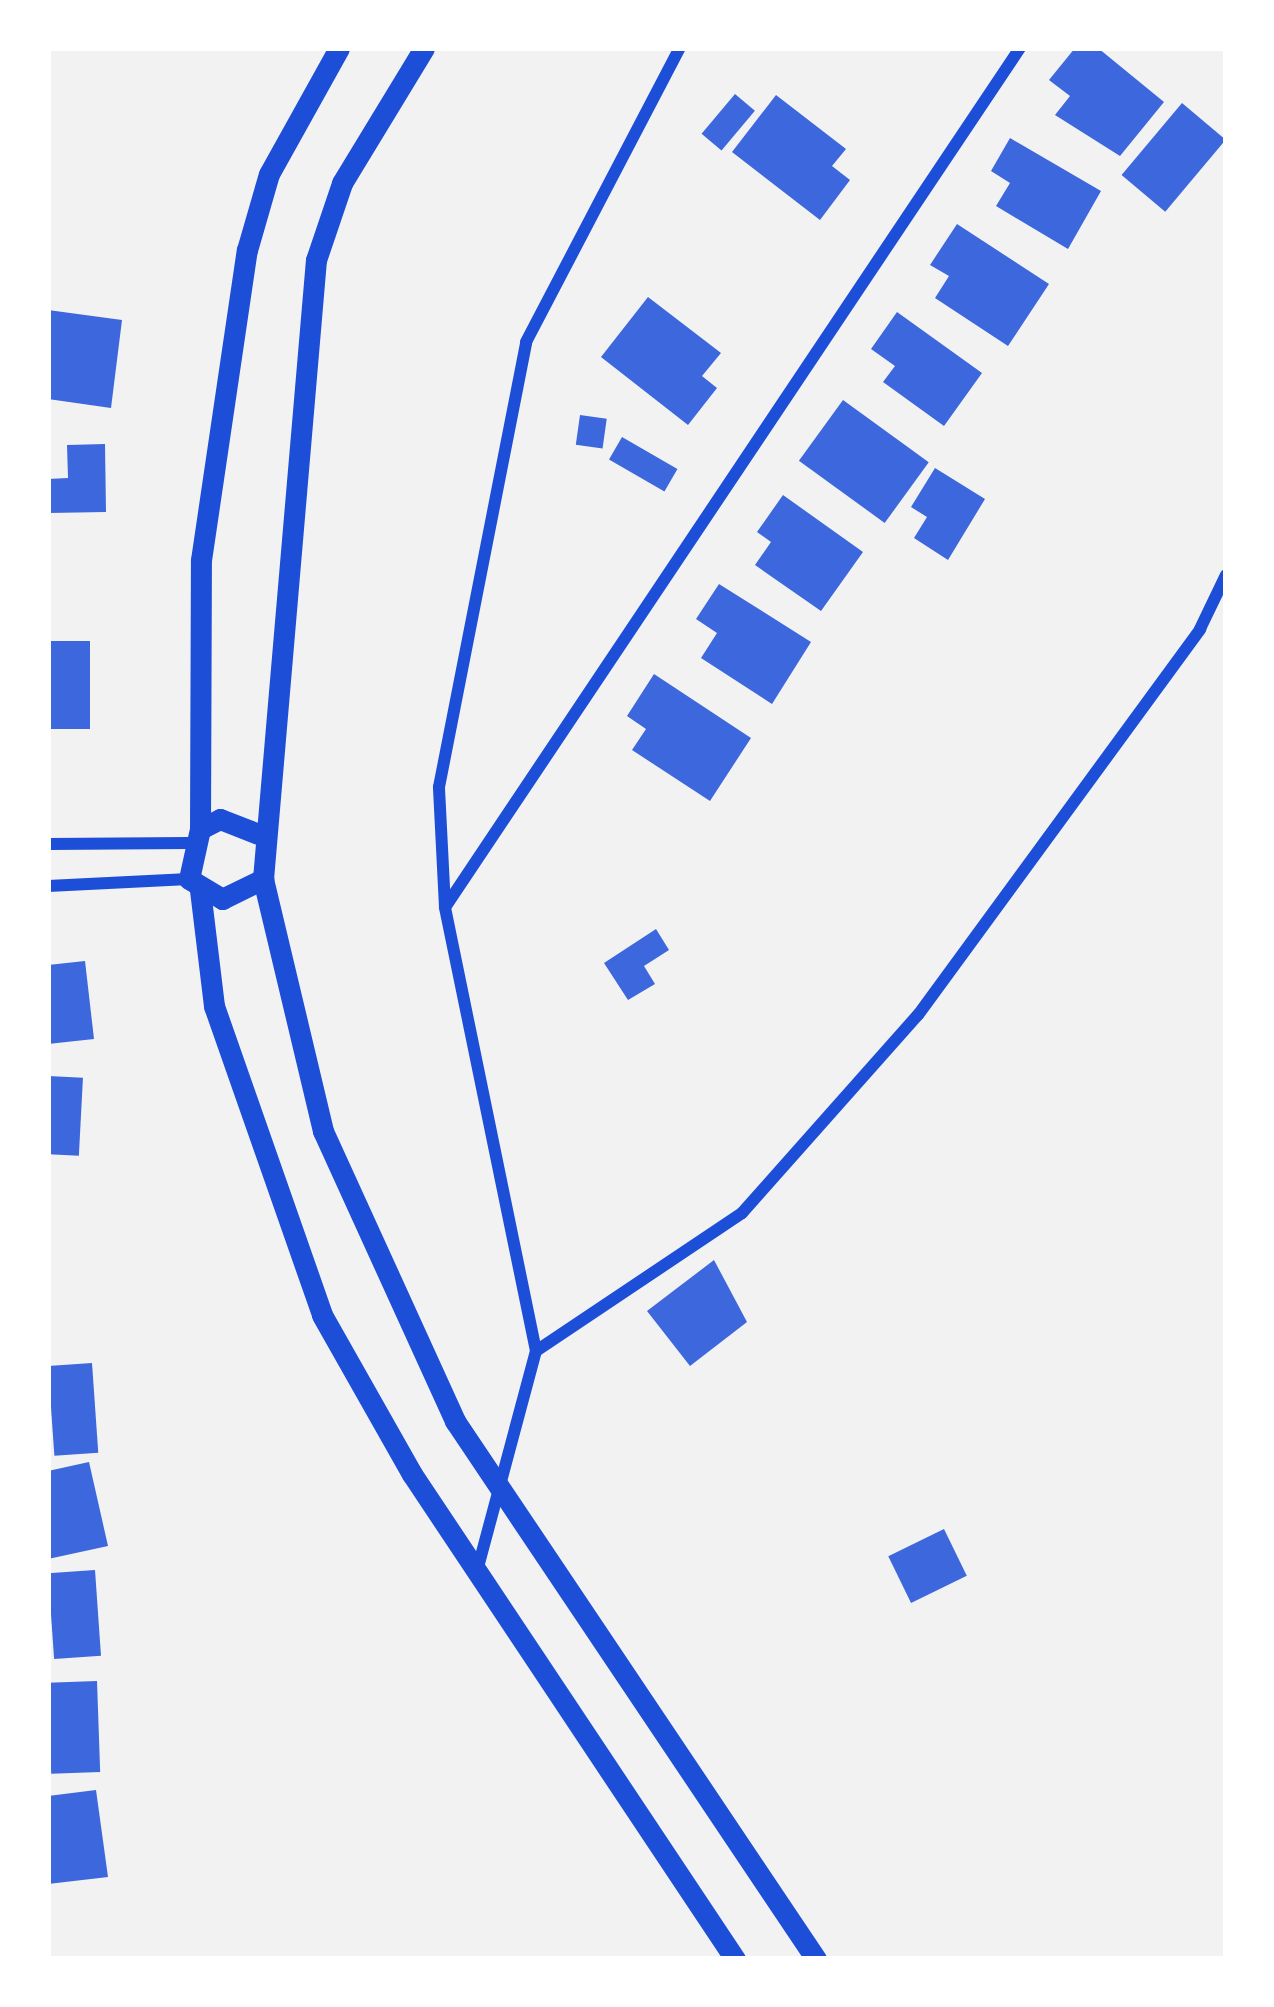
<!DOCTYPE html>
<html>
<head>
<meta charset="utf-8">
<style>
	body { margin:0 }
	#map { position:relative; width:1274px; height:2007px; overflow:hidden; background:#f2f2f2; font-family:Raleway,sans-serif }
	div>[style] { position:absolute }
	.building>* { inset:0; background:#3d67dc; transform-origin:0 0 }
	.minor>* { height:12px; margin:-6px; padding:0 6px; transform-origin:6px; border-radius:6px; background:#1d4ed8 }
	.tertiary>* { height:21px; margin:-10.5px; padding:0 10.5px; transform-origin:10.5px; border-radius:10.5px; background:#1d4ed8 }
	span { translate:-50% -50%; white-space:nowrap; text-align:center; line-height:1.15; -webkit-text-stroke:9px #fff; paint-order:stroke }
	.frame { position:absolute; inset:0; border:51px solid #fff; pointer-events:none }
</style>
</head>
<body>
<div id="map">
	<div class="building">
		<div style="clip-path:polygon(1075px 48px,1098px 48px,1164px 102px,1120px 156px,1055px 115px,1070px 96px,1049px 80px)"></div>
		<div style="left:735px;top:94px;width:26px;height:52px;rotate:40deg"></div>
		<div style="clip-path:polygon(776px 95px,846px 149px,832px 166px,850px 180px,820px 220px,732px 152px)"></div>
		<div style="left:1182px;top:103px;width:57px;height:94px;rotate:40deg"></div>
		<div style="clip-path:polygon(1010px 138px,1101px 191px,1068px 249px,996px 206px,1010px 183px,991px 171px)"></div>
		<div style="clip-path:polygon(957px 224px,1049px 284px,1008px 346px,935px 298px,949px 276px,930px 265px)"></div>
		<div style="clip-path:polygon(648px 297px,721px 353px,702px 376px,717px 388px,688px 425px,601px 357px)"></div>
		<div style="clip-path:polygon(48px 310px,122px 320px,111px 408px,48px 399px)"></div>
		<div style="clip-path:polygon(897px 312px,982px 373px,944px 426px,883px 382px,895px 366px,871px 349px)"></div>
		<div style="left:843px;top:400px;width:106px;height:75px;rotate:36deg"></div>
		<div style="left:580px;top:415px;width:27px;height:30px;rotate:8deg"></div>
		<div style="left:622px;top:437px;width:64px;height:26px;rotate:30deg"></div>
		<div style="clip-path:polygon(105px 444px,106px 512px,48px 513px,48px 479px,68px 478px,67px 445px)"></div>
		<div style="clip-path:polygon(935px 468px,985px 499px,948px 560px,914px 538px,927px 517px,911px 507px)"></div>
		<div style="clip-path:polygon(783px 495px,863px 552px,821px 611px,755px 565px,771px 542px,757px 532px)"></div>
		<div style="clip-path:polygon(719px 584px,811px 642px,772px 704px,701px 658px,717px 633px,696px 619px)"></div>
		<div style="left:48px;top:641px;width:42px;height:88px"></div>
		<div style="clip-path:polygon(654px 674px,751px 738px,710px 801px,632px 750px,646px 729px,627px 716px)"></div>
		<div style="clip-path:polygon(656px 929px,669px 950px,644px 966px,655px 984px,628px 1000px,604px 963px)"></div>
		<div style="clip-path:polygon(85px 961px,94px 1039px,48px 1044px,48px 965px)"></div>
		<div style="left:48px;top:1076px;width:35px;height:78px;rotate:3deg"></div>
		<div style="clip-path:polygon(714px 1260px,747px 1322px,690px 1366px,647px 1311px)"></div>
		<div style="left:92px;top:1363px;width:90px;height:44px;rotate:86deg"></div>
		<div style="clip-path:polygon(89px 1462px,108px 1546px,48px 1559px,48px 1471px)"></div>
		<div style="left:944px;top:1529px;width:52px;height:62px;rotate:64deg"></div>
		<div style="left:95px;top:1570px;width:86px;height:47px;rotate:86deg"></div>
		<div style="left:97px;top:1681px;width:91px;height:49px;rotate:88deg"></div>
		<div style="clip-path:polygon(96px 1790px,108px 1877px,48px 1884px,48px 1796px)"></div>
	</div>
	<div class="minor">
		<div style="left:48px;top:844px;width:141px;rotate:-0.4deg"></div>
		<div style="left:48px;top:886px;width:141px;rotate:-2.8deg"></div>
		<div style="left:446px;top:906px;width:1032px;rotate:-56.22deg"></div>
		<div style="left:536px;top:1351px;width:248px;rotate:-33.8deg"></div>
		<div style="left:742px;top:1213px;width:265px;rotate:-48.4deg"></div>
		<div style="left:918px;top:1015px;width:478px;rotate:-53.8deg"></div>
		<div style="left:1200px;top:629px;width:60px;rotate:-64.3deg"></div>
		<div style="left:477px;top:1571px;width:228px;rotate:-75deg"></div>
		<div style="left:536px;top:1351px;width:453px;rotate:-101.6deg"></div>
		<div style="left:445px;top:907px;width:120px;rotate:-92.9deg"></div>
		<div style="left:439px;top:787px;width:453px;rotate:-78.9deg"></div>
		<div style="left:526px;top:342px;width:332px;rotate:-62.4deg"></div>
	</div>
	<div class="tertiary">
		<div style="left:200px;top:829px;width:269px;rotate:-89.8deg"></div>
		<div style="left:201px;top:560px;width:313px;rotate:-81.6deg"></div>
		<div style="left:247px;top:250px;width:79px;rotate:-73.9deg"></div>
		<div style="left:269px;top:174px;width:144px;rotate:-60.9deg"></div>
		<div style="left:261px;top:835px;width:44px;rotate:-158.7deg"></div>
		<div style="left:220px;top:819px;width:22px;rotate:153deg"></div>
		<div style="left:200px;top:829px;width:51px;rotate:102.4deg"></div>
		<div style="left:189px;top:879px;width:39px;rotate:31deg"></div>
		<div style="left:222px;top:899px;width:46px;rotate:-26deg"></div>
		<div style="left:263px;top:879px;width:621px;rotate:-85.11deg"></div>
		<div style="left:316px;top:260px;width:81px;rotate:-71.3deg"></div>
		<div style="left:342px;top:183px;width:158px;rotate:-58.7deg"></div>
		<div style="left:263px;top:879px;width:259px;rotate:76.6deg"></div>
		<div style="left:323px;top:1131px;width:319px;rotate:65.5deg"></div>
		<div style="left:455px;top:1421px;width:648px;rotate:56.14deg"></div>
		<div style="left:200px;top:890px;width:117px;rotate:83.1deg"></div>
		<div style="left:214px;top:1006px;width:327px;rotate:70.7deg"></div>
		<div style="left:322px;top:1315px;width:183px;rotate:60.5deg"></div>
		<div style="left:412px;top:1474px;width:583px;rotate:56.34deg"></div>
	</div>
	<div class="frame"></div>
</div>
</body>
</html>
